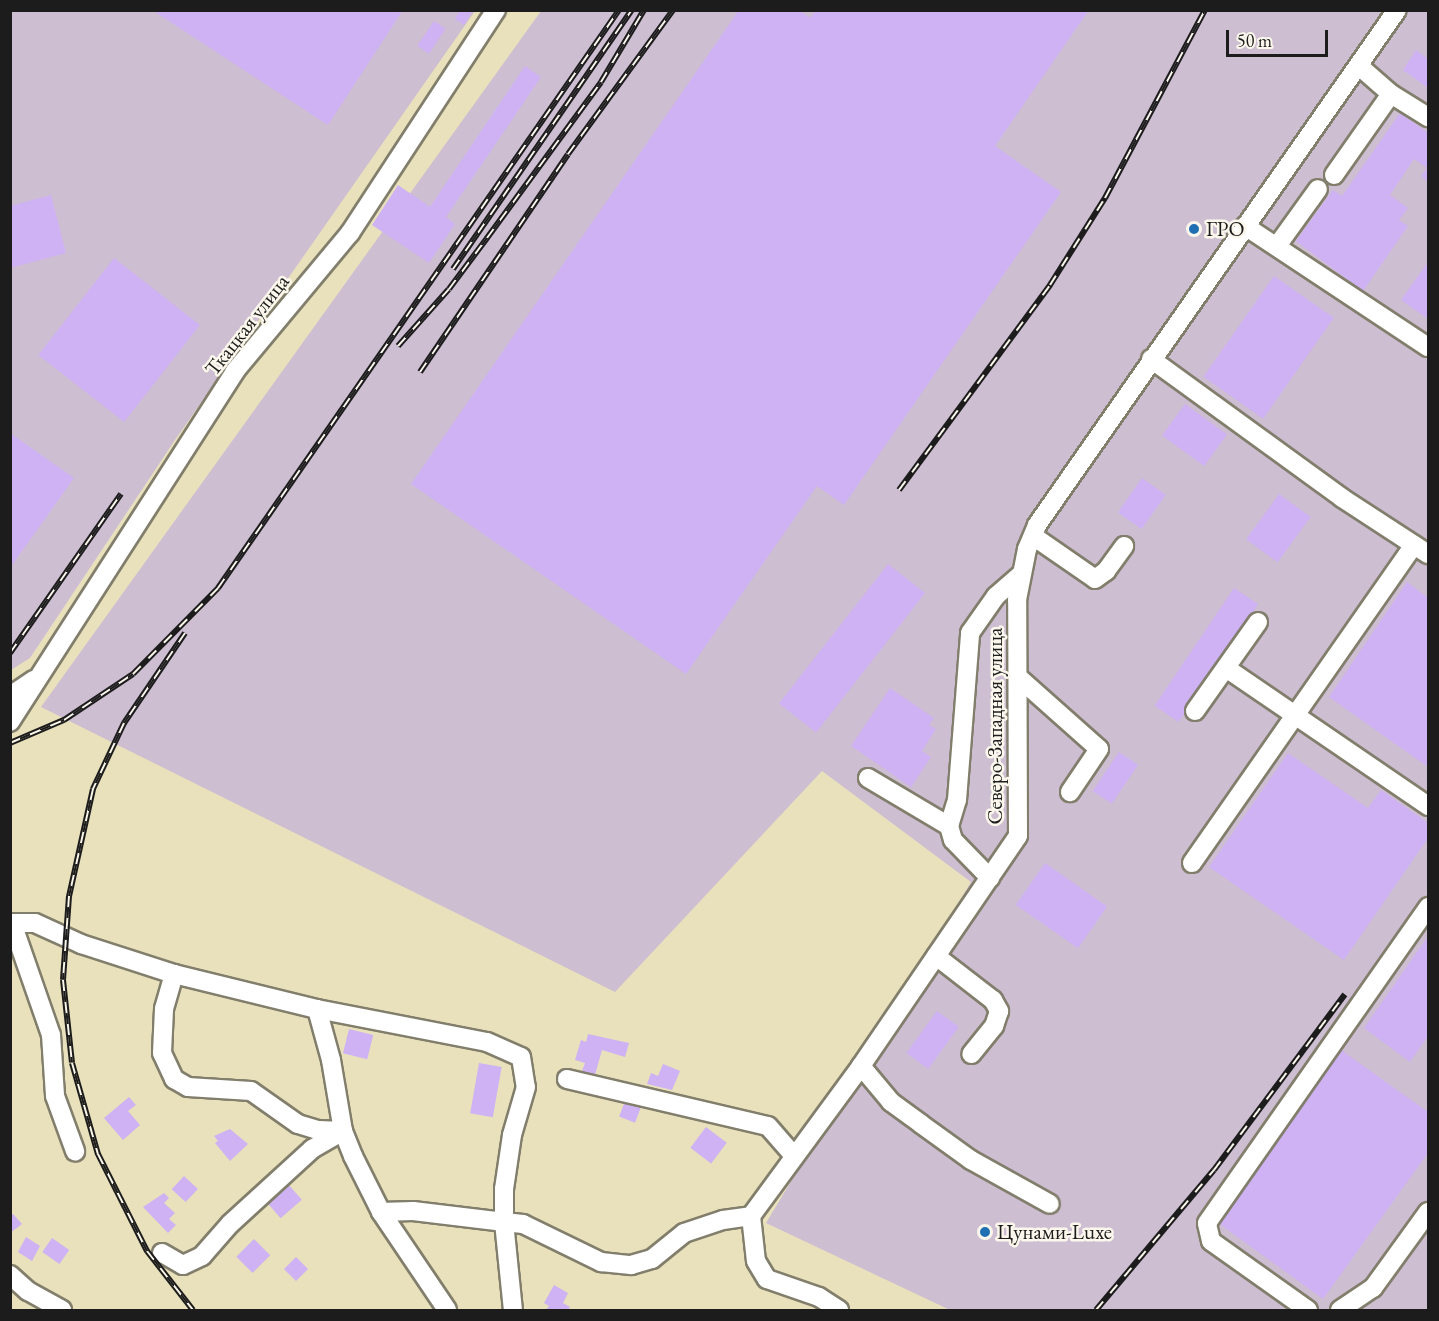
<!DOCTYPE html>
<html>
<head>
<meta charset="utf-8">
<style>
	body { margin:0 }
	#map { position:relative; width:1439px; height:1321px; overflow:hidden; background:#e8e1bc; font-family:"EB Garamond",serif }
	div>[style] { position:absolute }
	.industrial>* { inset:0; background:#cebed2 }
	.building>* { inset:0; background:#ceb2f4; transform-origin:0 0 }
	.roads { filter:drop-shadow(2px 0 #827e6c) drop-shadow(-2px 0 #827e6c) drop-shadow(0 2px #827e6c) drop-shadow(0 -2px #827e6c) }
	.minor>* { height:18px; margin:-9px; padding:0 9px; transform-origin:9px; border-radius:9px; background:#fff }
	.rail>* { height:6px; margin-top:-3px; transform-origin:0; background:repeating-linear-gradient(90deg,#fbf7ec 0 11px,#1c1c1c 0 22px); box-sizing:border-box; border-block:2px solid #1c1c1c }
	.dots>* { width:16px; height:16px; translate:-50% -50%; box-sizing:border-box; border:3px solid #fbf7ec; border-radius:50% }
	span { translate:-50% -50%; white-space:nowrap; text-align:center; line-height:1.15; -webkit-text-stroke:5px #fbf7ec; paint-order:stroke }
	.poi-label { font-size:21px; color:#1c1c1c }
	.left { translate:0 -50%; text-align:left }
	.street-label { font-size:21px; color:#1c1c1c }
	.frame { position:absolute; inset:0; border:12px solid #1c1c1c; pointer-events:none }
	.scale { position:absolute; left:1226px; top:30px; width:102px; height:27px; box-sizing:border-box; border:3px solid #1c1c1c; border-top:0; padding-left:8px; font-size:18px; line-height:21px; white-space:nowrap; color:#1c1c1c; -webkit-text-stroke:4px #fbf7ec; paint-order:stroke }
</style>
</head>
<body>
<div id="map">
	<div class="industrial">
		<div style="clip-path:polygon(10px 11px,475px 11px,175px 440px,30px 658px,11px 670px)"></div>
		<div style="clip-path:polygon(541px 11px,1428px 11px,1428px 1310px,950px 1310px,766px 1223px,971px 882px,822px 771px,615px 992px,41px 707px)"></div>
	</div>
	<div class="building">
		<div style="clip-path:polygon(152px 10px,403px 10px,328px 125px)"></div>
		<div style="clip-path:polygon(460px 10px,473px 10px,464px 25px,455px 19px)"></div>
		<div style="clip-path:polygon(739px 10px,799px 10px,810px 18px,816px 10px,1089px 10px,995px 146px,1061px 192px,844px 505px,817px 486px,686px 674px,411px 484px)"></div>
		<div style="left:434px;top:21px;width:14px;height:30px;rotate:34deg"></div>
		<div style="clip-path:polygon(1416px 50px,1428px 59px,1428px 88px,1403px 70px)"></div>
		<div style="clip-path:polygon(525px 66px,541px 77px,446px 217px,455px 224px,429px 263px,372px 225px,398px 185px,430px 207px)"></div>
		<div style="clip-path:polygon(1400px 113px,1428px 133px,1428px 182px,1421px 176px,1427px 168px,1414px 159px,1390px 195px,1408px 208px,1399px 220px,1408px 226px,1363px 291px,1296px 241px,1333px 190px,1342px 196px)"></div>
		<div style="clip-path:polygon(51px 195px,66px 253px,10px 268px,10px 206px)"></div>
		<div style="left:114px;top:258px;width:109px;height:123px;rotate:38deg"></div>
		<div style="clip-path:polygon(1428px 262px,1428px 319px,1401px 300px)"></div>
		<div style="left:1274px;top:276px;width:73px;height:123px;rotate:35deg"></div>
		<div style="left:1185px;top:404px;width:52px;height:39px;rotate:36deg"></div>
		<div style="clip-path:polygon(10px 433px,74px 478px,10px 568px)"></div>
		<div style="left:1142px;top:478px;width:29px;height:42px;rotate:35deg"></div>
		<div style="left:1279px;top:494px;width:39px;height:56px;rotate:36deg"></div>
		<div style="left:888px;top:564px;width:47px;height:177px;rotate:38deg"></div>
		<div style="clip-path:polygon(1407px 582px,1428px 598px,1428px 767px,1329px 697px)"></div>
		<div style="left:1234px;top:588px;width:29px;height:142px;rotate:34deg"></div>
		<div style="clip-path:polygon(890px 688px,934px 718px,929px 725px,936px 729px,922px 751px,931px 757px,911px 787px,851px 746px)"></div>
		<div style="left:1119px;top:752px;width:23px;height:47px;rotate:34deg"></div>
		<div style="clip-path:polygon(1288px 753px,1368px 808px,1381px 790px,1428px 823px,1428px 838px,1344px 960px,1209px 867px)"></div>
		<div style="left:1045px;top:863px;width:76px;height:51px;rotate:35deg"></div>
		<div style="clip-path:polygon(1428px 936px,1428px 1036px,1410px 1062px,1364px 1028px)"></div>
		<div style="left:937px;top:1011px;width:27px;height:52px;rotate:36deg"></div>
		<div style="left:349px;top:1029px;width:25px;height:25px;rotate:14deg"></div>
		<div style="clip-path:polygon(588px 1034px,629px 1043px,625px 1057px,602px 1050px,595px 1075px,582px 1071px,585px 1063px,575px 1060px,581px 1040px,586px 1042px)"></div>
		<div style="clip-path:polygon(1341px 1050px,1428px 1112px,1428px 1153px,1323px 1299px,1217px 1222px)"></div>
		<div style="left:479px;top:1063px;width:23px;height:51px;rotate:10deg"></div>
		<div style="clip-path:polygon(663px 1064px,680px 1071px,672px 1090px,647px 1084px,651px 1073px,658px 1076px)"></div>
		<div style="left:627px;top:1096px;width:17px;height:22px;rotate:21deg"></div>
		<div style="clip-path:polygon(129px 1097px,136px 1105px,128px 1111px,140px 1125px,123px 1140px,104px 1118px)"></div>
		<div style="left:706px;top:1127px;width:26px;height:26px;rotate:37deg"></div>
		<div style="clip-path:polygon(230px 1129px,248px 1144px,230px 1161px,215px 1143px,218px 1141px,214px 1136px)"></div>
		<div style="left:184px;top:1176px;width:19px;height:18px;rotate:43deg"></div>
		<div style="left:288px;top:1184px;width:21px;height:28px;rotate:49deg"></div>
		<div style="clip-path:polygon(164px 1193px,169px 1198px,164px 1203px,175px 1213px,169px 1219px,176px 1225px,168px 1233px,143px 1207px)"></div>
		<div style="clip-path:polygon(13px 1214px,22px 1224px,10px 1233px,10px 1216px)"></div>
		<div style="clip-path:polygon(26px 1237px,40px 1246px,32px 1261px,18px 1252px)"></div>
		<div style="left:52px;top:1238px;width:21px;height:17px;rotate:35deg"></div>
		<div style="left:254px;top:1239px;width:23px;height:25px;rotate:45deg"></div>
		<div style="left:296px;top:1257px;width:17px;height:17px;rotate:45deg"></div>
		<div style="clip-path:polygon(554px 1285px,568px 1293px,563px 1303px,570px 1307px,568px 1310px,546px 1310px,549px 1306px,544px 1303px)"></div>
	</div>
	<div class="roads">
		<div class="minor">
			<div style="left:1359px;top:66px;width:43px;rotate:41.2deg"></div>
			<div style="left:1391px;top:94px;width:44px;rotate:31.9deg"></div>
			<div style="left:1334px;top:175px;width:99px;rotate:-54.9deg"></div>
			<div style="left:1245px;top:226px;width:219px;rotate:33.5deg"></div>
			<div style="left:1277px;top:246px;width:70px;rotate:-54.3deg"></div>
			<div style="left:1151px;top:359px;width:236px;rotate:36deg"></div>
			<div style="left:1342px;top:498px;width:103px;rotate:33.1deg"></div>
			<div style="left:1033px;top:536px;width:75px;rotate:34.7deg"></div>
			<div style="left:1095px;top:579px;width:14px;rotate:-36deg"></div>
			<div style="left:1106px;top:571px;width:31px;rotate:-54deg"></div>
			<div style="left:1226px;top:668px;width:245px;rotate:34.3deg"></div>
			<div style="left:1018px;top:677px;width:108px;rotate:41.6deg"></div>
			<div style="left:1099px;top:749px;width:52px;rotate:124deg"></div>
			<div style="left:10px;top:696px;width:29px;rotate:-34deg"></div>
			<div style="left:1195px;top:711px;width:109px;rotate:-54.7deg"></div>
			<div style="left:10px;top:722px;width:417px;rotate:-57.3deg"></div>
			<div style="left:235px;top:371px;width:180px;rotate:-50.2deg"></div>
			<div style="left:350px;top:233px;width:267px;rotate:-56.8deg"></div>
			<div style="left:868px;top:778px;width:94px;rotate:30.7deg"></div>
			<div style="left:1192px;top:863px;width:388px;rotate:-55.1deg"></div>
			<div style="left:990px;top:878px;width:53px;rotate:-134.2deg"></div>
			<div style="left:953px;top:840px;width:15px;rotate:-106deg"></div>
			<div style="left:949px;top:826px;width:27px;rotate:-73deg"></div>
			<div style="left:957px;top:800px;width:168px;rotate:-85.5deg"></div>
			<div style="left:970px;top:633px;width:45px;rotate:-54.9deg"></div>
			<div style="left:996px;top:596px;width:32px;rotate:-41deg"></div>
			<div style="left:10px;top:923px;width:25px"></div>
			<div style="left:35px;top:923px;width:51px;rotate:24.5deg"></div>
			<div style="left:81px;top:944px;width:98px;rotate:17.9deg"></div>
			<div style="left:174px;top:974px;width:147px;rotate:13.8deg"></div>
			<div style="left:317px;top:1009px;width:173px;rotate:11deg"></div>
			<div style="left:487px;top:1042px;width:37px;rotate:24deg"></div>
			<div style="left:521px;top:1057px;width:30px;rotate:81deg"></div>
			<div style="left:526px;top:1087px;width:50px;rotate:106.3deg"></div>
			<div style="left:512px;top:1135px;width:55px;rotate:98.4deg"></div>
			<div style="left:504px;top:1189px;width:33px;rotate:90deg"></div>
			<div style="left:504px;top:1222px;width:19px;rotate:6deg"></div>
			<div style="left:523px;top:1224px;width:87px;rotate:26deg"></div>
			<div style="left:601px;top:1262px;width:30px;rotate:6deg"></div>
			<div style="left:631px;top:1265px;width:22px;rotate:-16deg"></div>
			<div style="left:652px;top:1259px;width:41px;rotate:-39.1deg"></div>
			<div style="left:684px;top:1233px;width:41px;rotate:-18.4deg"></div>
			<div style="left:723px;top:1220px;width:28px;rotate:-8deg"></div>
			<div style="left:751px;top:1216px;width:186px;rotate:-53.7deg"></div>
			<div style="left:861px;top:1066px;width:278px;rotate:-55.7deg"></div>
			<div style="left:1018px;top:836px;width:236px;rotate:-90.2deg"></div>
			<div style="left:1017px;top:600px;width:52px;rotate:-78.9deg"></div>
			<div style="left:1027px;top:549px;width:26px;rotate:-67deg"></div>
			<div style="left:1037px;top:525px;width:628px;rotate:-55.05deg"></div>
			<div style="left:12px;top:923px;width:119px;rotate:70.8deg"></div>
			<div style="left:51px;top:1035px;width:61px;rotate:86.2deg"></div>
			<div style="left:55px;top:1096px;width:59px;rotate:70deg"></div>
			<div style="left:936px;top:956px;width:72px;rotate:37.7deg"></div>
			<div style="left:993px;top:1000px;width:13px;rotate:61deg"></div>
			<div style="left:999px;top:1011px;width:16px;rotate:108deg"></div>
			<div style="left:994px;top:1026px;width:36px;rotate:129deg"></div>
			<div style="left:174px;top:974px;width:36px;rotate:106deg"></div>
			<div style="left:164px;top:1009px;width:44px;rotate:92.6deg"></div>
			<div style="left:162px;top:1053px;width:29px;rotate:65deg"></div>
			<div style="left:174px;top:1079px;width:16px;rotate:30deg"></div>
			<div style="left:188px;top:1087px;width:63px;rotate:3.6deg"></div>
			<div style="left:251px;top:1091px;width:57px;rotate:35.1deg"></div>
			<div style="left:298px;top:1124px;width:21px;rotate:17deg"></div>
			<div style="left:318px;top:1130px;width:25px;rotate:2deg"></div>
			<div style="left:317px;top:1009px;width:53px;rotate:74.6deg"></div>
			<div style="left:331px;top:1060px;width:72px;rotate:80.4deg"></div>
			<div style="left:343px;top:1131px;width:27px;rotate:68deg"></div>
			<div style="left:353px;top:1156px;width:63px;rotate:63.4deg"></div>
			<div style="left:381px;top:1212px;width:118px;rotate:56deg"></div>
			<div style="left:861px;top:1066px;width:47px;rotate:50.2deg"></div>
			<div style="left:891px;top:1102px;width:37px;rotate:36deg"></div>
			<div style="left:921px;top:1124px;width:62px;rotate:35.8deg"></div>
			<div style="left:971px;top:1160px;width:90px;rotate:29.1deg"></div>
			<div style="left:567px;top:1079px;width:206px;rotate:13.2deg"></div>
			<div style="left:768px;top:1126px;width:38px;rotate:49deg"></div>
			<div style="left:381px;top:1212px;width:32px;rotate:-2deg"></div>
			<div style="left:413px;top:1211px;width:92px;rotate:6.9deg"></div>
			<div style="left:504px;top:1222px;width:88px;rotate:84.2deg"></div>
			<div style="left:751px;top:1216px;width:45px;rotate:83.7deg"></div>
			<div style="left:756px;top:1261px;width:21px;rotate:59deg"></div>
			<div style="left:767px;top:1279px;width:55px;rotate:19.1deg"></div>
			<div style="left:819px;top:1297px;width:24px;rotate:33deg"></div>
			<div style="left:162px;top:1253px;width:24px;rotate:30deg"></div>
			<div style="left:183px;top:1265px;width:21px;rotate:-25deg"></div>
			<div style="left:202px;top:1256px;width:43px;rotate:-48.8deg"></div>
			<div style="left:230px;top:1224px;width:111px;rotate:-42.4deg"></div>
			<div style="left:312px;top:1149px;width:34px;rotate:-30deg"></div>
			<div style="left:10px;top:1275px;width:24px;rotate:42deg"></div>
			<div style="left:28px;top:1291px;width:39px;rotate:29deg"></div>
			<div style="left:1308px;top:1310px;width:119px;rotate:-144.6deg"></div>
			<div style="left:1211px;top:1241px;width:18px;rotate:-103deg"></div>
			<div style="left:1207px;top:1223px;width:386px;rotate:-55deg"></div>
			<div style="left:1340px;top:1310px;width:40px;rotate:-34deg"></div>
			<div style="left:1373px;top:1288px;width:94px;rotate:-54.1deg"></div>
		</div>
	</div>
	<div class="rail">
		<div style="left:453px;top:269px;width:315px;rotate:-55.4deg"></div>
		<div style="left:398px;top:346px;width:76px;rotate:-48.2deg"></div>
		<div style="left:449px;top:289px;width:64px;rotate:-53.3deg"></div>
		<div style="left:487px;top:238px;width:193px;rotate:-53.8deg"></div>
		<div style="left:601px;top:82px;width:84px;rotate:-59.2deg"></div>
		<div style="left:420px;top:372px;width:263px;rotate:-55.8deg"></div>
		<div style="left:568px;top:154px;width:178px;rotate:-53.9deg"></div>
		<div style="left:899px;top:490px;width:255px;rotate:-53.6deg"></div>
		<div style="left:1050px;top:285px;width:103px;rotate:-57.7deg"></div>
		<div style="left:1105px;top:198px;width:213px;rotate:-62deg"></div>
		<div style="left:185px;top:633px;width:109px;rotate:124.1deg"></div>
		<div style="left:124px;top:723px;width:73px;rotate:115.2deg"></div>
		<div style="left:93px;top:789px;width:110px;rotate:102.6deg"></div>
		<div style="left:69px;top:896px;width:84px;rotate:94.1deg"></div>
		<div style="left:63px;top:980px;width:83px;rotate:83.8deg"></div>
		<div style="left:72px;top:1063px;width:95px;rotate:74.1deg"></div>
		<div style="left:98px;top:1154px;width:109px;rotate:63.2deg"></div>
		<div style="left:147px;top:1251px;width:75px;rotate:52.1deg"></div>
		<div style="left:10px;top:653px;width:194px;rotate:-55.1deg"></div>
		<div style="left:10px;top:743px;width:59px;rotate:-23.1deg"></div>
		<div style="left:64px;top:720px;width:83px;rotate:-33.7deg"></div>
		<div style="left:133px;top:674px;width:121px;rotate:-45.3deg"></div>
		<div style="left:218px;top:588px;width:703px;rotate:-55.25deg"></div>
		<div style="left:1096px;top:1310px;width:183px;rotate:-49.9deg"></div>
		<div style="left:1214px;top:1170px;width:219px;rotate:-53.3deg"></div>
	</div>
	<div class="dots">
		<div style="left:1194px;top:229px;background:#1f6fb2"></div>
		<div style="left:985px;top:1232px;background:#1f6fb2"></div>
	</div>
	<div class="poi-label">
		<span class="left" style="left:1206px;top:229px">ГРО</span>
		<span class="left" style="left:997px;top:1232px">Цунами-Luxe</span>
	</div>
	<div class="street-label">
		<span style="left:247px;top:325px;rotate:-52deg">Ткацкая улица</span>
		<span style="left:995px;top:726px;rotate:-90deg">Северо-Западная улица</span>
	</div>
	<div class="frame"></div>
	<div class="scale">50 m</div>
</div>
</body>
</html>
